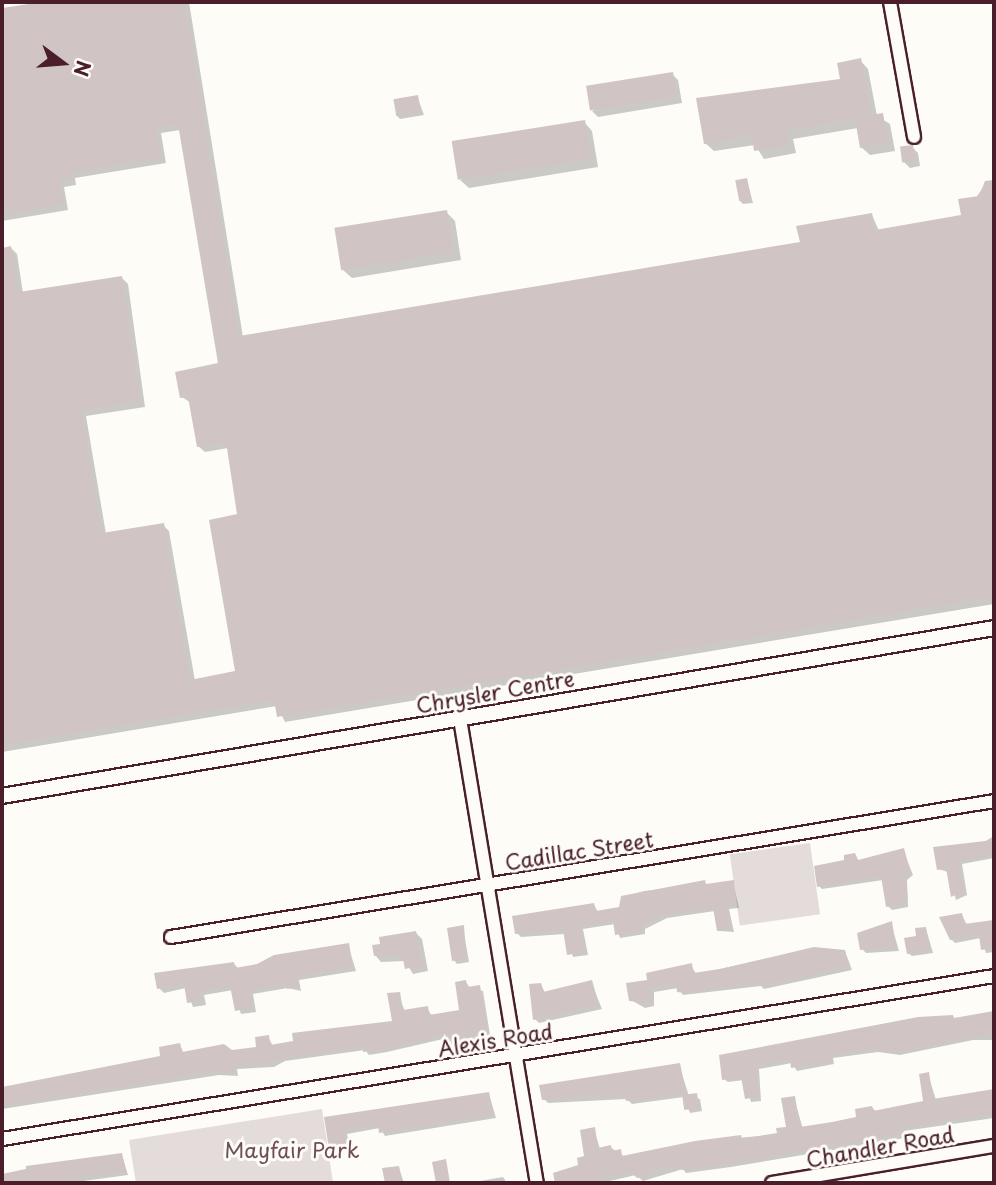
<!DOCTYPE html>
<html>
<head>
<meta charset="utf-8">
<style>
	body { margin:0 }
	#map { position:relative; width:996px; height:1185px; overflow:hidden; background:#fdfcf7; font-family:"Playpen Sans",sans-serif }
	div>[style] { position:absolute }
	.green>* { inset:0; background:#e3dcda; transform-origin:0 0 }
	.shadow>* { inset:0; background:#0003 }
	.building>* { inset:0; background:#d0c5c4; transform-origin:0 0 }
	.roads { filter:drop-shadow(2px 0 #4a1f2b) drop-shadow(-2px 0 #4a1f2b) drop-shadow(0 2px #4a1f2b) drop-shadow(0 -2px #4a1f2b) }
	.minor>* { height:12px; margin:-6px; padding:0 6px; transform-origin:6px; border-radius:6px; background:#fdfcf7 }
	.tertiary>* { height:14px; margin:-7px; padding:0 7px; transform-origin:7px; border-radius:7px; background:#fdfcf7 }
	span { translate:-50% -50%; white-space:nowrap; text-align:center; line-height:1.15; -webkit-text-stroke:6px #fdfcf7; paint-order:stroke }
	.street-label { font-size:21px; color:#4a1f2b }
	.park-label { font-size:21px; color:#704e57 }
	.frame { position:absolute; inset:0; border:4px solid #4a1f2b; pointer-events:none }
	.north { position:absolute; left:28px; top:28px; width:70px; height:70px; -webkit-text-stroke:5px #fdfcf7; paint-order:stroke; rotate:106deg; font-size:19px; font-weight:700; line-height:28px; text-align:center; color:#4a1f2b }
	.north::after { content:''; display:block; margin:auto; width:24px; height:32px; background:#4a1f2b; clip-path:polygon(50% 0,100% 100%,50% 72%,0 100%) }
</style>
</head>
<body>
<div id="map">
	<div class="green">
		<div style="left:810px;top:843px;width:72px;height:81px;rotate:82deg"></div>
		<div style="clip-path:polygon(322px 1109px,333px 1183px,136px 1183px,129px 1140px)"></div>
	</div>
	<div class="shadow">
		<div style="clip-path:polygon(53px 2px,189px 2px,243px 337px,802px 243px,872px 215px,879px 231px,963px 217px,986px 183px,994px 182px,994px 604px,285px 722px,277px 706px,2px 752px,2px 250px,11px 248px,17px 254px,23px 293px,122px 278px,128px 284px,145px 407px,86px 416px,106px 534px,163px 525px,169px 531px,195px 681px,237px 672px,239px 516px,228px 448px,205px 452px,198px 446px,191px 403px,182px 397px,220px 365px,180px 130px,161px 133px,166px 163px,75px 178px,76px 185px,64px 187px,68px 210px,2px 221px,2px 10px)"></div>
		<div style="clip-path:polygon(860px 60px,868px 69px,877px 116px,890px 124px,895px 151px,870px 155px,861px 147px,858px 128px,793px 139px,796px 153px,764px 159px,755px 145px,714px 151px,705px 143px,842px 80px)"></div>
		<div style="clip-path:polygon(672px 74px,678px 80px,682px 103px,598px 117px,592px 111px)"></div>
		<div style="clip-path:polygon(417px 96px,424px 115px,400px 119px,396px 115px)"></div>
		<div style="clip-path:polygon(584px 122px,592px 131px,598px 167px,469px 188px,460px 180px)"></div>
		<div style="clip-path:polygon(912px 147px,918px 153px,920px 166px,910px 168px,904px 162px)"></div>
		<div style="clip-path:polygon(747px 180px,753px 203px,743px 204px,740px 201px)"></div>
		<div style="clip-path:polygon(446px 212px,455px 221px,461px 260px,352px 278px,343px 270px)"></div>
		<div style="clip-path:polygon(994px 836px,994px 858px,962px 864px,967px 895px,956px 900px,948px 872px,938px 869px)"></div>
		<div style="clip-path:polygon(903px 850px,913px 875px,907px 880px,908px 907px,892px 910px,888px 906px,883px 880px,822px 889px,819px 886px,855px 855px,859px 861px)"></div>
		<div style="clip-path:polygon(733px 882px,739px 908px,729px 909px,734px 932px,719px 931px,715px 911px,667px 918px,645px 929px,645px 934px,620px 938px,615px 924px,583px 929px,588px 955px,573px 957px,565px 934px,521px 937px,517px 933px,594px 905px,598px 912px,621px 909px,623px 897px,644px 891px)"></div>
		<div style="clip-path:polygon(962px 915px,967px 925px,994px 921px,994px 952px,986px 953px,981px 938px,955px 943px,951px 939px)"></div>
		<div style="clip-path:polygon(891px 923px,899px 951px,866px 953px,862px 949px)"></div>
		<div style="clip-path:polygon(463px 927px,469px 962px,457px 964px,454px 960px)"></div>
		<div style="clip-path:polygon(926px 929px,933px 953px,912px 956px,908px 953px)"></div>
		<div style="clip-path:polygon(416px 933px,422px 939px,428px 971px,413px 974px,405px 961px,381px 962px,375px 955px)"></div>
		<div style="clip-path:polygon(348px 945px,356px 971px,299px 980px,301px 991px,288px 988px,253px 994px,256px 1012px,241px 1014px,233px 990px,204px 995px,206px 1005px,193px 1007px,186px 988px,164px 993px,159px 988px,234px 964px,239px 969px)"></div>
		<div style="clip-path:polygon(815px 949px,845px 951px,852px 970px,764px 989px,761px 986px,683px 995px,678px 988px,654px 992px,654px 1006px,645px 1008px,631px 1000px,649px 981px,691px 965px,696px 974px)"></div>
		<div style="clip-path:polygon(466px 982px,470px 988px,483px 991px,490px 1035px,480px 1036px,481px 1040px,450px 1044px,443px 1039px,387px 1052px,369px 1055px,365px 1050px,285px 1061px,274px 1067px,237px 1069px,238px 1076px,219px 1075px,2px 1109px,2px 1088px,162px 1058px,180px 1045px,184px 1054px,232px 1052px,258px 1048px,268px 1037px,273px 1046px,394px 1023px,397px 993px,405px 1011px,427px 1008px,432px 1016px,461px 1011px)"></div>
		<div style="clip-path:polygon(591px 982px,602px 1009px,539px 1023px,535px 1019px,541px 984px,545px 993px)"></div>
		<div style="clip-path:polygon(993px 1007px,994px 1007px,994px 1040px,973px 1040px,900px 1055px,878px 1052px,833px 1058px,834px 1064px,797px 1071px,792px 1063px,759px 1069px,761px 1101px,751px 1102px,744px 1080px,728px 1082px,724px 1079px,721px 1057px,993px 1013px)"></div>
		<div style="clip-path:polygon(679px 1065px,689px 1096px,700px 1099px,702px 1111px,690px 1113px,684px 1097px,632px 1104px,627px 1099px,548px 1103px,544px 1099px)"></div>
		<div style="clip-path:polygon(928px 1074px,936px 1100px,994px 1090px,994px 1118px,904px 1131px,905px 1138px,731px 1167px,686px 1173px,683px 1169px,643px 1181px,636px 1175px,601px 1183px,557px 1183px,555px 1174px,580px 1166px,586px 1158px,594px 1129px,600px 1149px,610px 1147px,625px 1157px,695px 1142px,779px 1134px,788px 1128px,794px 1098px,803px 1129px,858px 1119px,872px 1107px,876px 1112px,925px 1102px)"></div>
		<div style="clip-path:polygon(489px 1094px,496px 1118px,385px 1136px,380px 1128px,347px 1134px,350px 1149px,334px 1152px,331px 1148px,326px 1119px)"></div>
		<div style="clip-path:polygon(122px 1155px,128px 1175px,69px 1183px,6px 1183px,4px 1175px,41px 1165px)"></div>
		<div style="clip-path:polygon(399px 1168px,404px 1183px,387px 1183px,384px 1170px)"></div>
		<div style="clip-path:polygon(503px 1177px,507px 1183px,468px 1183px)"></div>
	</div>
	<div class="building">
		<div style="clip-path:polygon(42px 2px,185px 2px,239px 336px,800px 242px,796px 226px,872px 213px,875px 230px,961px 215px,958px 199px,979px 196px,985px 181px,994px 180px,994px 597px,277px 717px,274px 700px,2px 745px,2px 248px,11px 246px,19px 292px,122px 276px,140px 401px,81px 410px,102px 533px,164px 523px,190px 680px,235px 671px,209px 520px,237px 514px,226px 442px,197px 447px,188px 397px,180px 398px,175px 372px,218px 363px,178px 124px,156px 127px,161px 157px,70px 173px,71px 179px,59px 181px,63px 204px,2px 215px,2px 8px)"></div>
		<div style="clip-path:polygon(861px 58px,871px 115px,883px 113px,888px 143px,860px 148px,855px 119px,786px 131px,789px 145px,754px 151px,752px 136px,704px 144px,696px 98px,840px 79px,837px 63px)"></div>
		<div style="left:673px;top:72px;width:25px;height:88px;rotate:81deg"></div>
		<div style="left:418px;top:95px;width:17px;height:25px;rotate:80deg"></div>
		<div style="left:585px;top:120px;width:39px;height:135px;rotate:81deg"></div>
		<div style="left:913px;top:145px;width:16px;height:13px;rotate:83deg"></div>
		<div style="left:747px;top:178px;width:21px;height:12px;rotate:79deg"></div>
		<div style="left:447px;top:210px;width:43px;height:114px;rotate:81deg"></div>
		<div style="clip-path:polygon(994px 840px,992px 856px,959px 861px,964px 891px,951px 897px,946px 868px,937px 870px,933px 847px)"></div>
		<div style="clip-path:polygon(904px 848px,910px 871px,904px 876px,908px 898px,904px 904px,886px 907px,881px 876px,817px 887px,814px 866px,844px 860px,844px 855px,855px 853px,858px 860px)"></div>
		<div style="clip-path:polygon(705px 880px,706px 884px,734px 880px,736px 904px,727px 906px,731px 929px,717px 931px,713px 908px,662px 915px,642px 926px,642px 931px,615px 935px,613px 921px,580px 926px,585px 952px,567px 955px,563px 930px,515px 934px,512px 916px,594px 903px,596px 911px,619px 907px,621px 896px)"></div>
		<div style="clip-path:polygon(962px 913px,964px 924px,994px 920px,994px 948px,981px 950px,979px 935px,950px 940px,939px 917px)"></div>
		<div style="clip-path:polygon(892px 921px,896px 948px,860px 950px,857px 933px)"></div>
		<div style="clip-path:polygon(464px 925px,466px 959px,452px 961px,447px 928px)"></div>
		<div style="clip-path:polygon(926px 927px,930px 950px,907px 954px,904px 938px,916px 936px,915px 928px)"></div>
		<div style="clip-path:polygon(416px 931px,423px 965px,405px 969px,402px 955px,374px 956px,372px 945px,380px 944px,379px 937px)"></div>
		<div style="clip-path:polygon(349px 943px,353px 967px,296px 976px,298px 987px,287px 989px,286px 984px,249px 990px,252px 1008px,235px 1011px,230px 986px,200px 991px,202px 1001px,187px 1003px,184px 984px,157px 989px,154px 973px,234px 962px,235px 968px,257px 964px,274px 955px)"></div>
		<div style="clip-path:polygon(814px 947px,845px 950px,848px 966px,758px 986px,756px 982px,686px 993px,677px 992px,676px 984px,650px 988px,651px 1003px,629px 1001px,626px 983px,647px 980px,646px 973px,692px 963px,693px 973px,720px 969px)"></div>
		<div style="clip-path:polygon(466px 980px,467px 987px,480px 985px,487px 1031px,477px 1033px,478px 1036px,444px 1041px,438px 1036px,383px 1049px,363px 1052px,363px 1047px,281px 1058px,269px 1064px,234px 1066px,235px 1072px,217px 1075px,217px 1071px,2px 1106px,2px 1087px,160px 1056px,159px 1047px,180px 1043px,182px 1052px,224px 1044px,232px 1050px,256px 1047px,255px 1037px,269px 1035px,270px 1045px,293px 1041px,292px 1033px,392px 1021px,387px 993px,400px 992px,403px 1010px,428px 1006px,429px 1015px,459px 1010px,455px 982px)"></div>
		<div style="clip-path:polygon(592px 980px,599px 1005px,533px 1020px,529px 984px,541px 983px,543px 992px)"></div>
		<div style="clip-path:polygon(994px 1011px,994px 1032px,982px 1036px,895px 1052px,876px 1052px,876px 1048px,831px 1055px,832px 1061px,791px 1068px,790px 1059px,756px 1065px,759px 1097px,745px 1099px,741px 1077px,722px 1080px,719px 1055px,918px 1017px,953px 1015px,954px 1018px)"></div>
		<div style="clip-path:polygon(680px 1063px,686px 1093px,626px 1101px,625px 1096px,602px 1099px,601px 1095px,542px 1100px,539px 1085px)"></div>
		<div style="clip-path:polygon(929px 1072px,933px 1099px,994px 1089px,994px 1114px,901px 1128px,902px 1134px,727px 1164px,681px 1170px,680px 1166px,649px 1171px,650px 1176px,637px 1178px,631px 1172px,598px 1178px,599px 1183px,555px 1183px,553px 1173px,578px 1165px,577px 1158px,584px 1156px,580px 1130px,595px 1127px,598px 1148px,611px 1145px,612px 1151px,621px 1149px,622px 1156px,695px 1141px,741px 1135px,742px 1139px,777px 1133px,776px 1128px,786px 1127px,781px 1098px,795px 1096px,800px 1127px,832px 1122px,856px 1117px,855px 1109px,872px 1106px,873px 1111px,923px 1101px,919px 1074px)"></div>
		<div style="clip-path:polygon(489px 1092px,493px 1115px,379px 1133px,378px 1125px,345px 1130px,347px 1146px,329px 1149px,324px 1117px)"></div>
		<div style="left:697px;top:1093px;width:15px;height:15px;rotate:82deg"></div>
		<div style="clip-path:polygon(122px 1153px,126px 1172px,66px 1178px,66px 1183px,4px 1183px,2px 1174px,26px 1169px,26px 1166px)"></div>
		<div style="clip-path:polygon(446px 1159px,450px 1183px,436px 1183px,432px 1162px)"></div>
		<div style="clip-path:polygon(399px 1166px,402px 1182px,385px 1183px,382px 1168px)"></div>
	</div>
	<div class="roads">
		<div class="minor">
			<div style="left:890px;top:2px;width:137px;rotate:79.9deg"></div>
			<div style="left:460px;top:719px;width:470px;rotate:80.6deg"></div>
			<div style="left:171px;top:937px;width:834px;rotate:-9.38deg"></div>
			<div style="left:2px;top:1139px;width:1005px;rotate:-9.33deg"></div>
			<div style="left:772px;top:1183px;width:225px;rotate:-9.5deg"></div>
		</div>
		<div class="tertiary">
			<div style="left:2px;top:796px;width:1006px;rotate:-9.61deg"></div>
		</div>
	</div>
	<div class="street-label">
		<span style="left:495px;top:691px;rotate:-10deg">Chrysler Centre</span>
		<span style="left:579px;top:850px;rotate:-9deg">Cadillac Street</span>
		<span style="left:495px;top:1039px;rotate:-9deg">Alexis Road</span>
		<span style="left:880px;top:1146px;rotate:-10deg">Chandler Road</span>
	</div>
	<div class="park-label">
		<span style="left:292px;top:1149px">Mayfair Park</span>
	</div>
	<div class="frame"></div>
	<div class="north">N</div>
</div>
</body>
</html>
